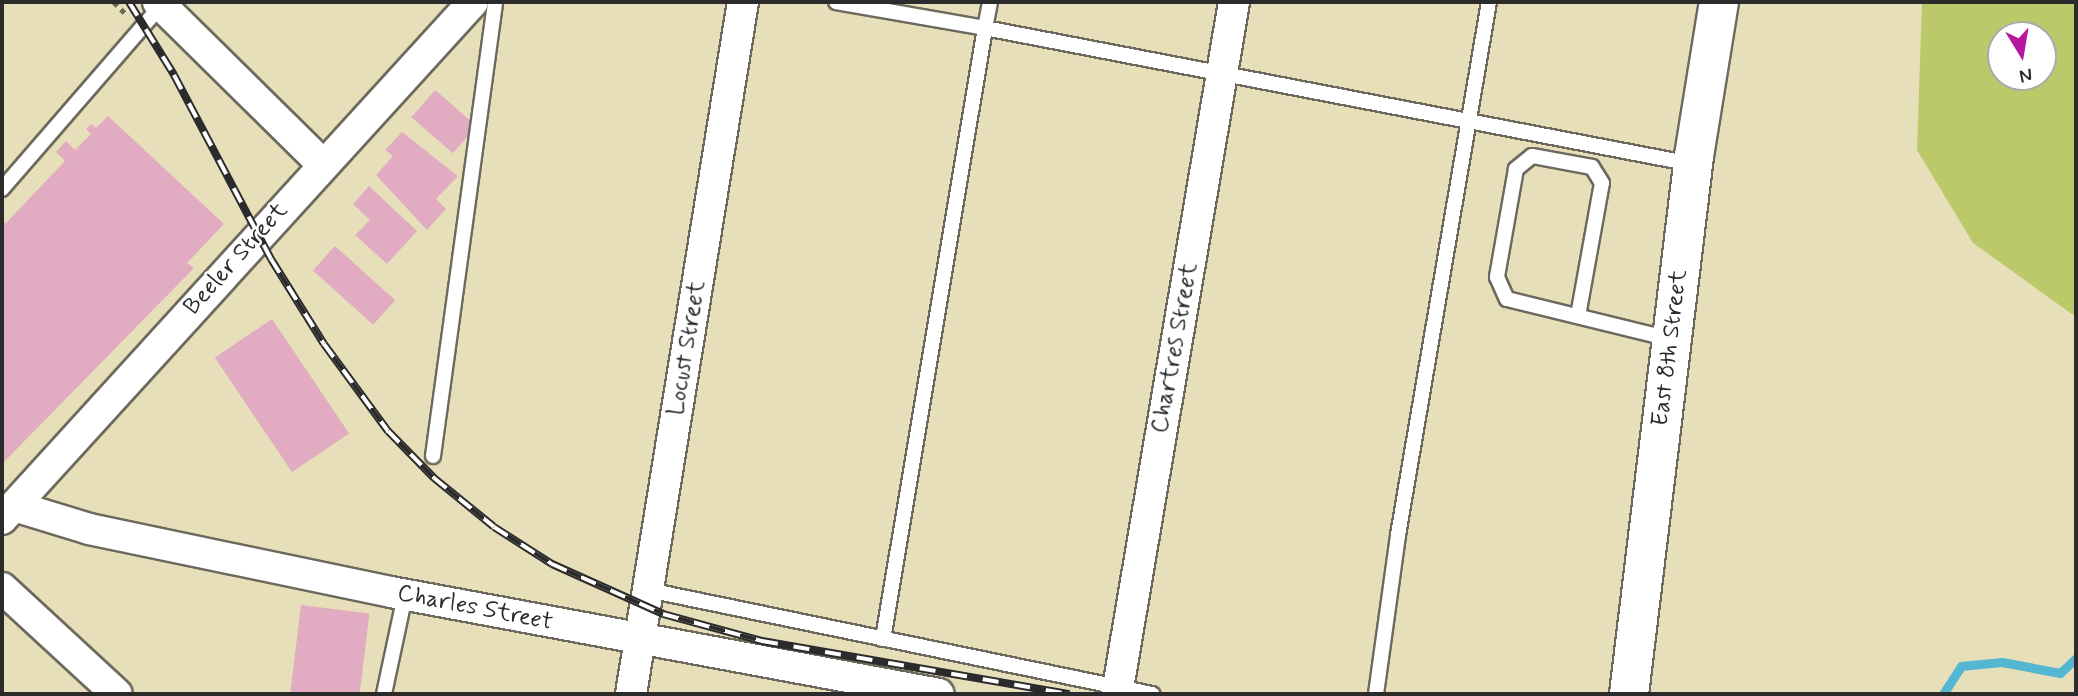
<!DOCTYPE html>
<html>
<head>
<meta charset="utf-8">
<style>
	body { margin:0 }
	#map { position:relative; width:2078px; height:696px; overflow:hidden; background:#e7dfba; font-family:Mynerve,sans-serif }
	div>[style] { position:absolute }
	.green>* { inset:0; background:#bcc96b }
	.stream>* { height:9px; margin:-4.5px; padding:0 4.5px; transform-origin:4.5px; border-radius:4.5px; background:#53b7d2 }
	.building>* { inset:0; background:#e1acc1; transform-origin:0 0 }
	.path>* { height:4.5px; margin-top:-2.25px; transform-origin:0; background:repeating-linear-gradient(90deg,#6d6a5d 0 5px,transparent 0 10px) }
	.roads { filter:drop-shadow(2px 0 #6d6a5d) drop-shadow(-2px 0 #6d6a5d) drop-shadow(0 2px #6d6a5d) drop-shadow(0 -2px #6d6a5d) }
	.lane>* { height:14px; margin:-7px; padding:0 7px; transform-origin:7px; border-radius:7px; background:#fff }
	.street>* { height:30px; margin:-15px; padding:0 15px; transform-origin:15px; border-radius:15px; background:#fff }
	.secondary>* { height:38px; margin:-19px; padding:0 19px; transform-origin:19px; border-radius:19px; background:#fff }
	.rail>* { height:8px; margin-top:-4px; transform-origin:0; background:repeating-linear-gradient(90deg,#fff 0 16px,#2b2b2b 0 32px); box-sizing:border-box; border-block:2px solid #2b2b2b }
	span { translate:-50% -50%; white-space:nowrap; text-align:center; line-height:1.15; -webkit-text-stroke:5px #fff; paint-order:stroke }
	.street-label { font-size:24px; color:#2b2b2b }
	.frame { position:absolute; inset:0; border:4px solid #2b2b2b; pointer-events:none }
	.north { position:absolute; left:1987px; top:21px; width:70px; height:70px; box-sizing:border-box; background:#fff; border:2px solid #aaa; border-radius:50%; rotate:169deg; font-size:19px; font-weight:700; line-height:28px; text-align:center; color:#2b2b2b }
	.north::after { content:''; display:block; margin:auto; width:24px; height:32px; background:#b5179e; clip-path:polygon(50% 0,100% 100%,50% 72%,0 100%) }
</style>
</head>
<body>
<div id="map">
	<div class="green">
		<div style="clip-path:polygon(evenodd,1922px 2px,2076px 2px,2076px 317px,1973px 243px,1917px 150px,1922px 2px,2001px 35px,2043px 35px,2043px 77px,2001px 77px,2001px 35px)"></div>
	</div>
	<div class="stream">
		<div style="left:1943px;top:694px;width:33px;rotate:-57deg"></div>
		<div style="left:1961px;top:666px;width:41px;rotate:-5.6deg"></div>
		<div style="left:2002px;top:662px;width:59px;rotate:10.7deg"></div>
		<div style="left:2060px;top:673px;width:22px;rotate:-43deg"></div>
	</div>
	<div class="building">
		<div style="left:435px;top:90px;width:55px;height:36px;rotate:41deg"></div>
		<div style="clip-path:polygon(108px 116px,224px 224px,187px 263px,194px 268px,2px 464px,2px 220px,6px 223px,65px 161px,56px 152px,66px 141px,75px 150px,91px 134px,86px 129px,91px 124px,96px 128px)"></div>
		<div style="clip-path:polygon(402px 132px,458px 176px,436px 199px,446px 209px,427px 230px,376px 175px,393px 156px,385px 150px)"></div>
		<div style="clip-path:polygon(369px 186px,417px 231px,387px 264px,355px 235px,370px 220px,353px 204px)"></div>
		<div style="left:335px;top:246px;width:81px;height:33px;rotate:42deg"></div>
		<div style="left:272px;top:319px;width:138px;height:69px;rotate:56deg"></div>
		<div style="left:301px;top:605px;width:69px;height:90px;rotate:7deg"></div>
	</div>
	<div class="path">
		<div style="left:114px;top:2px;width:17px;rotate:45deg"></div>
	</div>
	<div class="roads">
		<div class="lane">
			<div style="left:836px;top:2px;width:151px;rotate:9.9deg"></div>
			<div style="left:985px;top:28px;width:26px;rotate:-79deg"></div>
			<div style="left:2px;top:189px;width:246px;rotate:-49.1deg"></div>
			<div style="left:1578px;top:316px;width:135px;rotate:-79.8deg"></div>
			<div style="left:1602px;top:183px;width:19px;rotate:-122deg"></div>
			<div style="left:1592px;top:167px;width:61px;rotate:-169.6deg"></div>
			<div style="left:1532px;top:156px;width:21px;rotate:141deg"></div>
			<div style="left:1516px;top:169px;width:110px;rotate:100deg"></div>
			<div style="left:1497px;top:277px;width:24px;rotate:66deg"></div>
			<div style="left:1507px;top:299px;width:168px;rotate:13.8deg"></div>
			<div style="left:433px;top:456px;width:458px;rotate:-82.2deg"></div>
			<div style="left:648px;top:590px;width:515px;rotate:11.66deg"></div>
			<div style="left:883px;top:639px;width:619px;rotate:-80.52deg"></div>
			<div style="left:985px;top:28px;width:720px;rotate:10.89deg"></div>
			<div style="left:384px;top:694px;width:101px;rotate:-78deg"></div>
			<div style="left:1376px;top:694px;width:161px;rotate:-82.1deg"></div>
			<div style="left:1398px;top:535px;width:541px;rotate:-80.31deg"></div>
		</div>
		<div class="street">
			<div style="left:158px;top:2px;width:231px;rotate:44.6deg"></div>
			<div style="left:14px;top:506px;width:78px;rotate:17deg"></div>
			<div style="left:89px;top:529px;width:309px;rotate:11.8deg"></div>
			<div style="left:391px;top:592px;width:557px;rotate:10.54deg"></div>
			<div style="left:2px;top:519px;width:699px;rotate:-47.67deg"></div>
			<div style="left:2px;top:588px;width:156px;rotate:42.7deg"></div>
			<div style="left:631px;top:694px;width:701px;rotate:-80.81deg"></div>
			<div style="left:1117px;top:694px;width:702px;rotate:-80.4deg"></div>
		</div>
		<div class="secondary">
			<div style="left:1629px;top:694px;width:542px;rotate:-83.11deg"></div>
			<div style="left:1694px;top:156px;width:156px;rotate:-80.8deg"></div>
		</div>
	</div>
	<div class="rail">
		<div style="left:129px;top:2px;width:86px;rotate:58.3deg"></div>
		<div style="left:174px;top:75px;width:208px;rotate:62.2deg"></div>
		<div style="left:271px;top:259px;width:100px;rotate:58.1deg"></div>
		<div style="left:324px;top:344px;width:108px;rotate:53.7deg"></div>
		<div style="left:388px;top:431px;width:66px;rotate:45.6deg"></div>
		<div style="left:434px;top:478px;width:77px;rotate:39.2deg"></div>
		<div style="left:494px;top:527px;width:69px;rotate:32.5deg"></div>
		<div style="left:552px;top:564px;width:122px;rotate:24.2deg"></div>
		<div style="left:663px;top:614px;width:103px;rotate:15.3deg"></div>
		<div style="left:762px;top:641px;width:312px;rotate:9.8deg"></div>
	</div>
	<div class="street-label">
		<span style="left:236px;top:259px;rotate:-48deg">Beeler Street</span>
		<span style="left:687px;top:348px;rotate:-81deg">Locust Street</span>
		<span style="left:1175px;top:348px;rotate:-80deg">Chartres Street</span>
		<span style="left:1670px;top:348px;rotate:-83deg">East 8th Street</span>
		<span style="left:475px;top:608px;rotate:11deg">Charles Street</span>
	</div>
	<div class="frame"></div>
	<div class="north">N</div>
</div>
</body>
</html>
